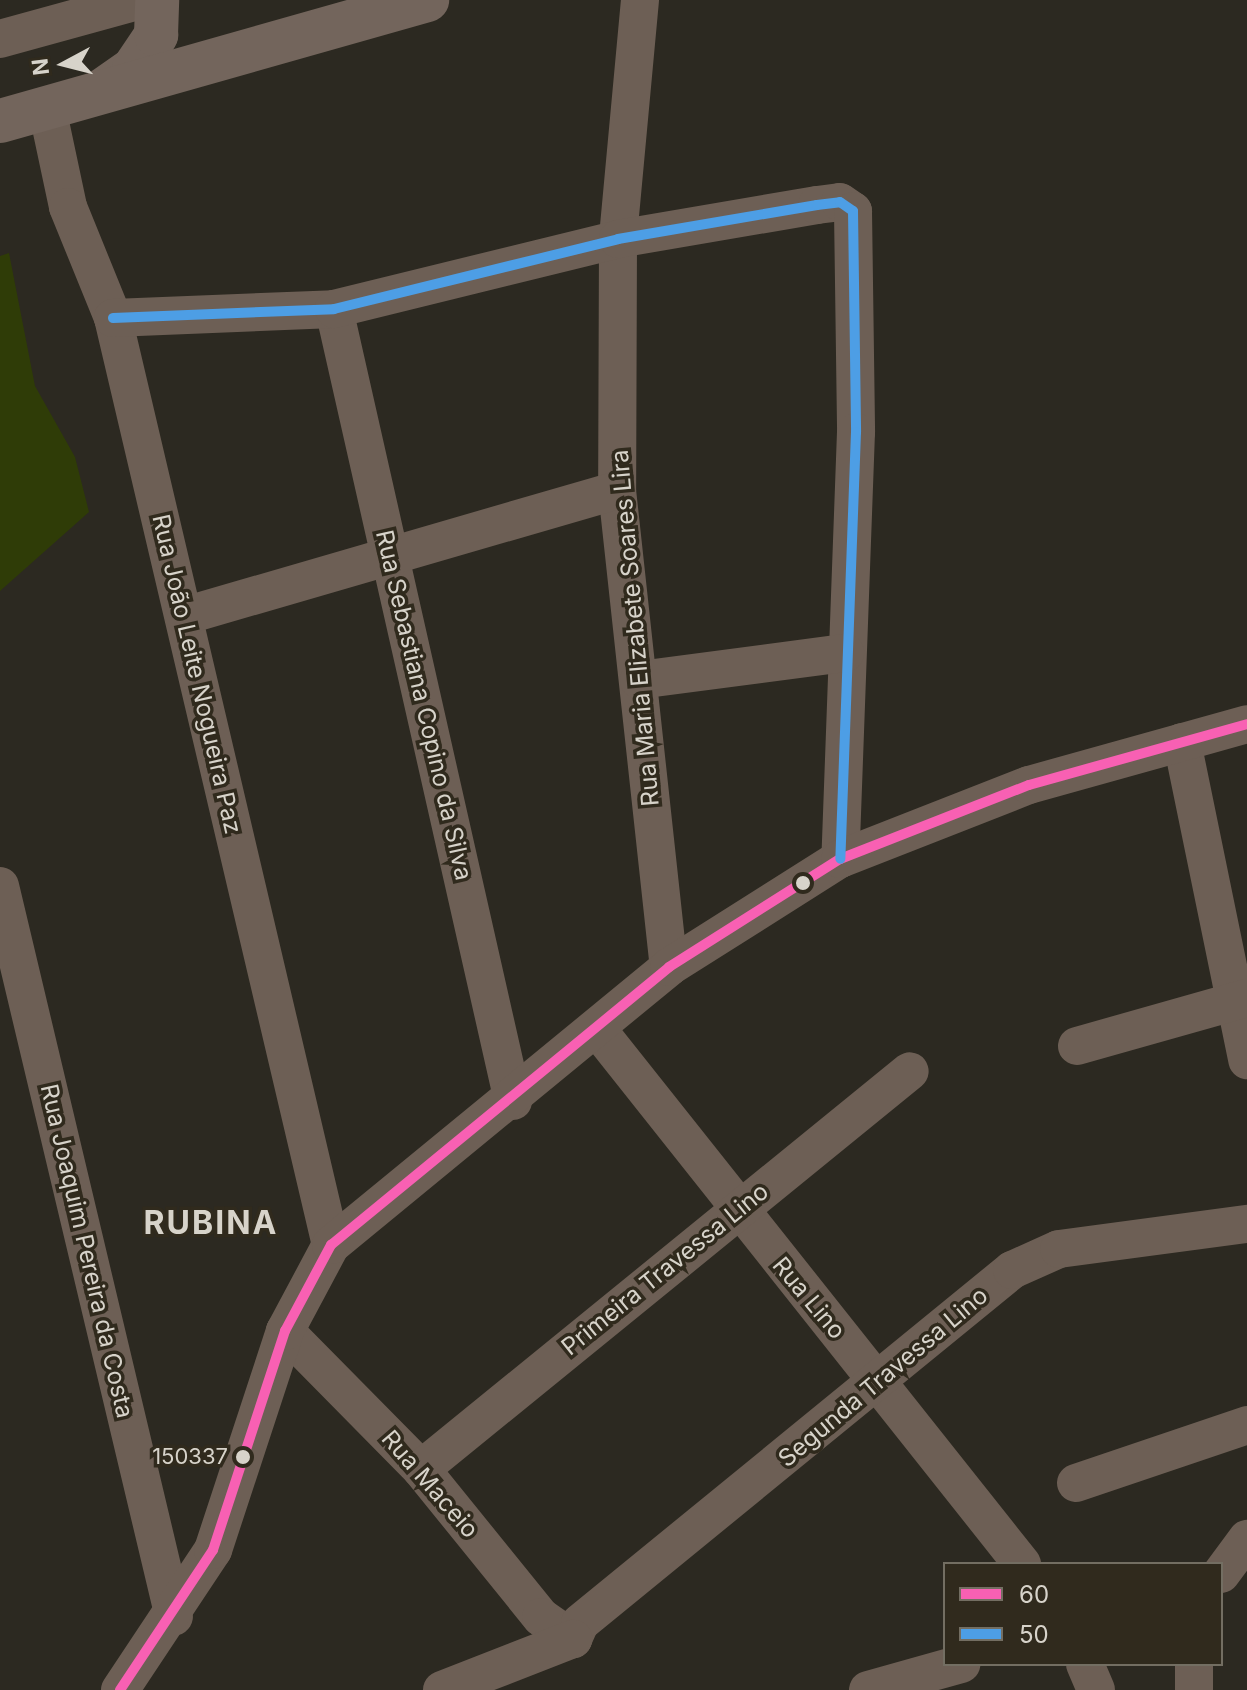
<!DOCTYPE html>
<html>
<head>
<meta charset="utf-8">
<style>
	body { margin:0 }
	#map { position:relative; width:1247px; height:1690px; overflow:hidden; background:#2c2921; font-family:Inter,sans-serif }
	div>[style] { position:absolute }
	.green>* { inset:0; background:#2f3c07 }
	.minor>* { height:38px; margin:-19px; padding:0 19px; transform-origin:19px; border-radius:19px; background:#6d5f55 }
	.highway>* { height:44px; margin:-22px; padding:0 22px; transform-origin:22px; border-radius:22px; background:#73655c }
	.bus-1>* { height:10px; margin:-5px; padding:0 5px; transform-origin:5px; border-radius:5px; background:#f860b3 }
	.bus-2>* { height:10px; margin:-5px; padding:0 5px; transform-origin:5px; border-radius:5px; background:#4d9ee5 }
	.dots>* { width:22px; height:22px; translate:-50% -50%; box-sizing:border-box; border:4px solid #302a1d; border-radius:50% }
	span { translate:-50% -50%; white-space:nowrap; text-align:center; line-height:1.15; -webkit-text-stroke:7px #302a1d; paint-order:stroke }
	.bus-label { font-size:22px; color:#d7d3ca }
	.right { translate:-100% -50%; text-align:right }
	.street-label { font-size:24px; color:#d7d3ca }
	.district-label { font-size:32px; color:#d7d3ca; font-weight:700; letter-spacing:2px }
	.legend { position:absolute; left:943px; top:1562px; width:280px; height:104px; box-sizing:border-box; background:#302a1d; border:2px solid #736e62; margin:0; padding:10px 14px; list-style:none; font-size:24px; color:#d7d3ca }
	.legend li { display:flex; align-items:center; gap:16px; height:40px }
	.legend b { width:40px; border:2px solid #736e62 }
	.north { position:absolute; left:24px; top:24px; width:80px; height:80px; -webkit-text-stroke:6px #302a1d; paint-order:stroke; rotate:263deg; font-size:22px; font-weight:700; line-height:32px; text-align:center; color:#d7d3ca }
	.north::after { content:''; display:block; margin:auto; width:28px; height:36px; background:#d7d3ca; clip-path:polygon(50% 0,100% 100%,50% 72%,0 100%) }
</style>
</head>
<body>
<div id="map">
	<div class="green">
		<div style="clip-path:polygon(9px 253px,35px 386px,75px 457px,89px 512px,0 591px,0 256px)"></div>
	</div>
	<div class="minor">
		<div style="left:640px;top:0;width:240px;rotate:95.3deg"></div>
		<div style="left:618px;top:239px;width:251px;rotate:90.2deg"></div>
		<div style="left:617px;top:490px;width:480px;rotate:83.8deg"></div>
		<div style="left:0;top:39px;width:147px;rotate:-15.4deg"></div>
		<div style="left:47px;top:108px;width:101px;rotate:78deg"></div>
		<div style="left:68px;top:207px;width:120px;rotate:67.9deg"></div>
		<div style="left:113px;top:318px;width:952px;rotate:76.77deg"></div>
		<div style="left:334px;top:309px;width:812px;rotate:77.26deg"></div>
		<div style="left:113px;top:318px;width:221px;rotate:-2.3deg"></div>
		<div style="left:334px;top:309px;width:292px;rotate:-13.8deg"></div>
		<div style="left:618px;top:239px;width:202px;rotate:-9.7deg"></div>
		<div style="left:817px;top:205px;width:23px;rotate:-7deg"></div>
		<div style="left:840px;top:202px;width:16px;rotate:35deg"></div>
		<div style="left:853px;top:211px;width:221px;rotate:89.2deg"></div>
		<div style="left:856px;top:432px;width:427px;rotate:92.1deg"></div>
		<div style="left:184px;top:616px;width:451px;rotate:-16.2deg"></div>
		<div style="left:639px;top:680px;width:208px;rotate:-7.5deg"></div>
		<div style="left:1182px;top:742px;width:325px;rotate:78.4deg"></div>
		<div style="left:0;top:886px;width:751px;rotate:76.61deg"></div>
		<div style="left:598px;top:1030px;width:682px;rotate:51.55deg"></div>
		<div style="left:1077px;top:1046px;width:177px;rotate:-15.8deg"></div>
		<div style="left:285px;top:1331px;width:194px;rotate:45.4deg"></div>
		<div style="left:421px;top:1469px;width:191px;rotate:51deg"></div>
		<div style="left:541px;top:1617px;width:39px;rotate:35deg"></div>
		<div style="left:421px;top:1469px;width:630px;rotate:-39.14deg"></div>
		<div style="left:1076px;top:1483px;width:181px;rotate:-18.7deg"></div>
		<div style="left:1221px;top:1574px;width:44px;rotate:-53.4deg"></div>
		<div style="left:573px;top:1639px;width:17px;rotate:-66deg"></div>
		<div style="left:580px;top:1623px;width:558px;rotate:-39.25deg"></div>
		<div style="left:1012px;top:1270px;width:51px;rotate:-24.1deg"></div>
		<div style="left:1059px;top:1249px;width:190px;rotate:-7.6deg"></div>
		<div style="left:1085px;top:1664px;width:28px;rotate:67deg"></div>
		<div style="left:1194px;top:1664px;width:26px;rotate:90deg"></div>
		<div style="left:120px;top:1690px;width:168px;rotate:-56.4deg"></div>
		<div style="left:213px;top:1550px;width:231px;rotate:-71.8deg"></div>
		<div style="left:285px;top:1331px;width:98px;rotate:-61.9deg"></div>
		<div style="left:331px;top:1245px;width:438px;rotate:-39.4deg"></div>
		<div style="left:669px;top:967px;width:202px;rotate:-32.3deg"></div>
		<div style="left:840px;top:859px;width:203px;rotate:-21.4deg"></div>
		<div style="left:1029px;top:785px;width:226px;rotate:-15.6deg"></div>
		<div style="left:442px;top:1690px;width:141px;rotate:-21.3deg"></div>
		<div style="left:868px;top:1690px;width:97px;rotate:-15.6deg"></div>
	</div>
	<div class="highway">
		<div style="left:103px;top:90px;width:38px;rotate:-35deg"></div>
		<div style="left:134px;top:68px;width:40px;rotate:-56deg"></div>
		<div style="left:156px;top:35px;width:35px;rotate:-88deg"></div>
		<div style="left:0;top:121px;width:444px;rotate:-15.8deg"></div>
	</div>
	<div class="bus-1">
		<div style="left:120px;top:1690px;width:168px;rotate:-56.4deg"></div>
		<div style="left:213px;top:1550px;width:231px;rotate:-71.8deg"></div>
		<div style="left:285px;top:1331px;width:98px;rotate:-61.9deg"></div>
		<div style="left:331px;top:1245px;width:438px;rotate:-39.4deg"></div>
		<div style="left:669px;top:967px;width:202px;rotate:-32.3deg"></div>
		<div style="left:840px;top:859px;width:203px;rotate:-21.4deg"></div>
		<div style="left:1029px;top:785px;width:226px;rotate:-15.6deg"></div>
	</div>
	<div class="bus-2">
		<div style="left:113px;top:318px;width:221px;rotate:-2.3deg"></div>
		<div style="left:334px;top:309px;width:292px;rotate:-13.8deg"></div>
		<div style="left:618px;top:239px;width:202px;rotate:-9.7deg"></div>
		<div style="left:817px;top:205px;width:23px;rotate:-7deg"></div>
		<div style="left:840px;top:202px;width:16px;rotate:35deg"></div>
		<div style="left:853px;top:211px;width:221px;rotate:89.2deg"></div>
		<div style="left:856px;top:432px;width:427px;rotate:92.1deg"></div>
	</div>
	<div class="dots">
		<div style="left:803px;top:883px;background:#d7d3ca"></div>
		<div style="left:243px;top:1457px;background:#d7d3ca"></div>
	</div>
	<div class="bus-label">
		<span class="right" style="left:228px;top:1457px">150337</span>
	</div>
	<div class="street-label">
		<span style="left:635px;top:628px;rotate:-95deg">Rua Maria Elizabete Soares Lira</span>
		<span style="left:197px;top:674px;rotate:77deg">Rua João Leite Nogueira Paz</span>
		<span style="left:424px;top:705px;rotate:77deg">Rua Sebastiana Copino da Silva</span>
		<span style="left:87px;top:1251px;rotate:77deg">Rua Joaquim Pereira da Costa</span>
		<span style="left:665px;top:1269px;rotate:-39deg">Primeira Travessa Lino</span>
		<span style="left:809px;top:1298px;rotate:50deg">Rua Lino</span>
		<span style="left:883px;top:1377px;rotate:-40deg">Segunda Travessa Lino</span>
		<span style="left:430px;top:1484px;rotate:49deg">Rua Maceio</span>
	</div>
	<div class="district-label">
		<span style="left:211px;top:1223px">RUBINA</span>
	</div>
	<ul class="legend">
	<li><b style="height:10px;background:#f860b3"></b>60</li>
	<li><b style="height:10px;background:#4d9ee5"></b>50</li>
	</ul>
	<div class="north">N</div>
</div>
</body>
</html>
